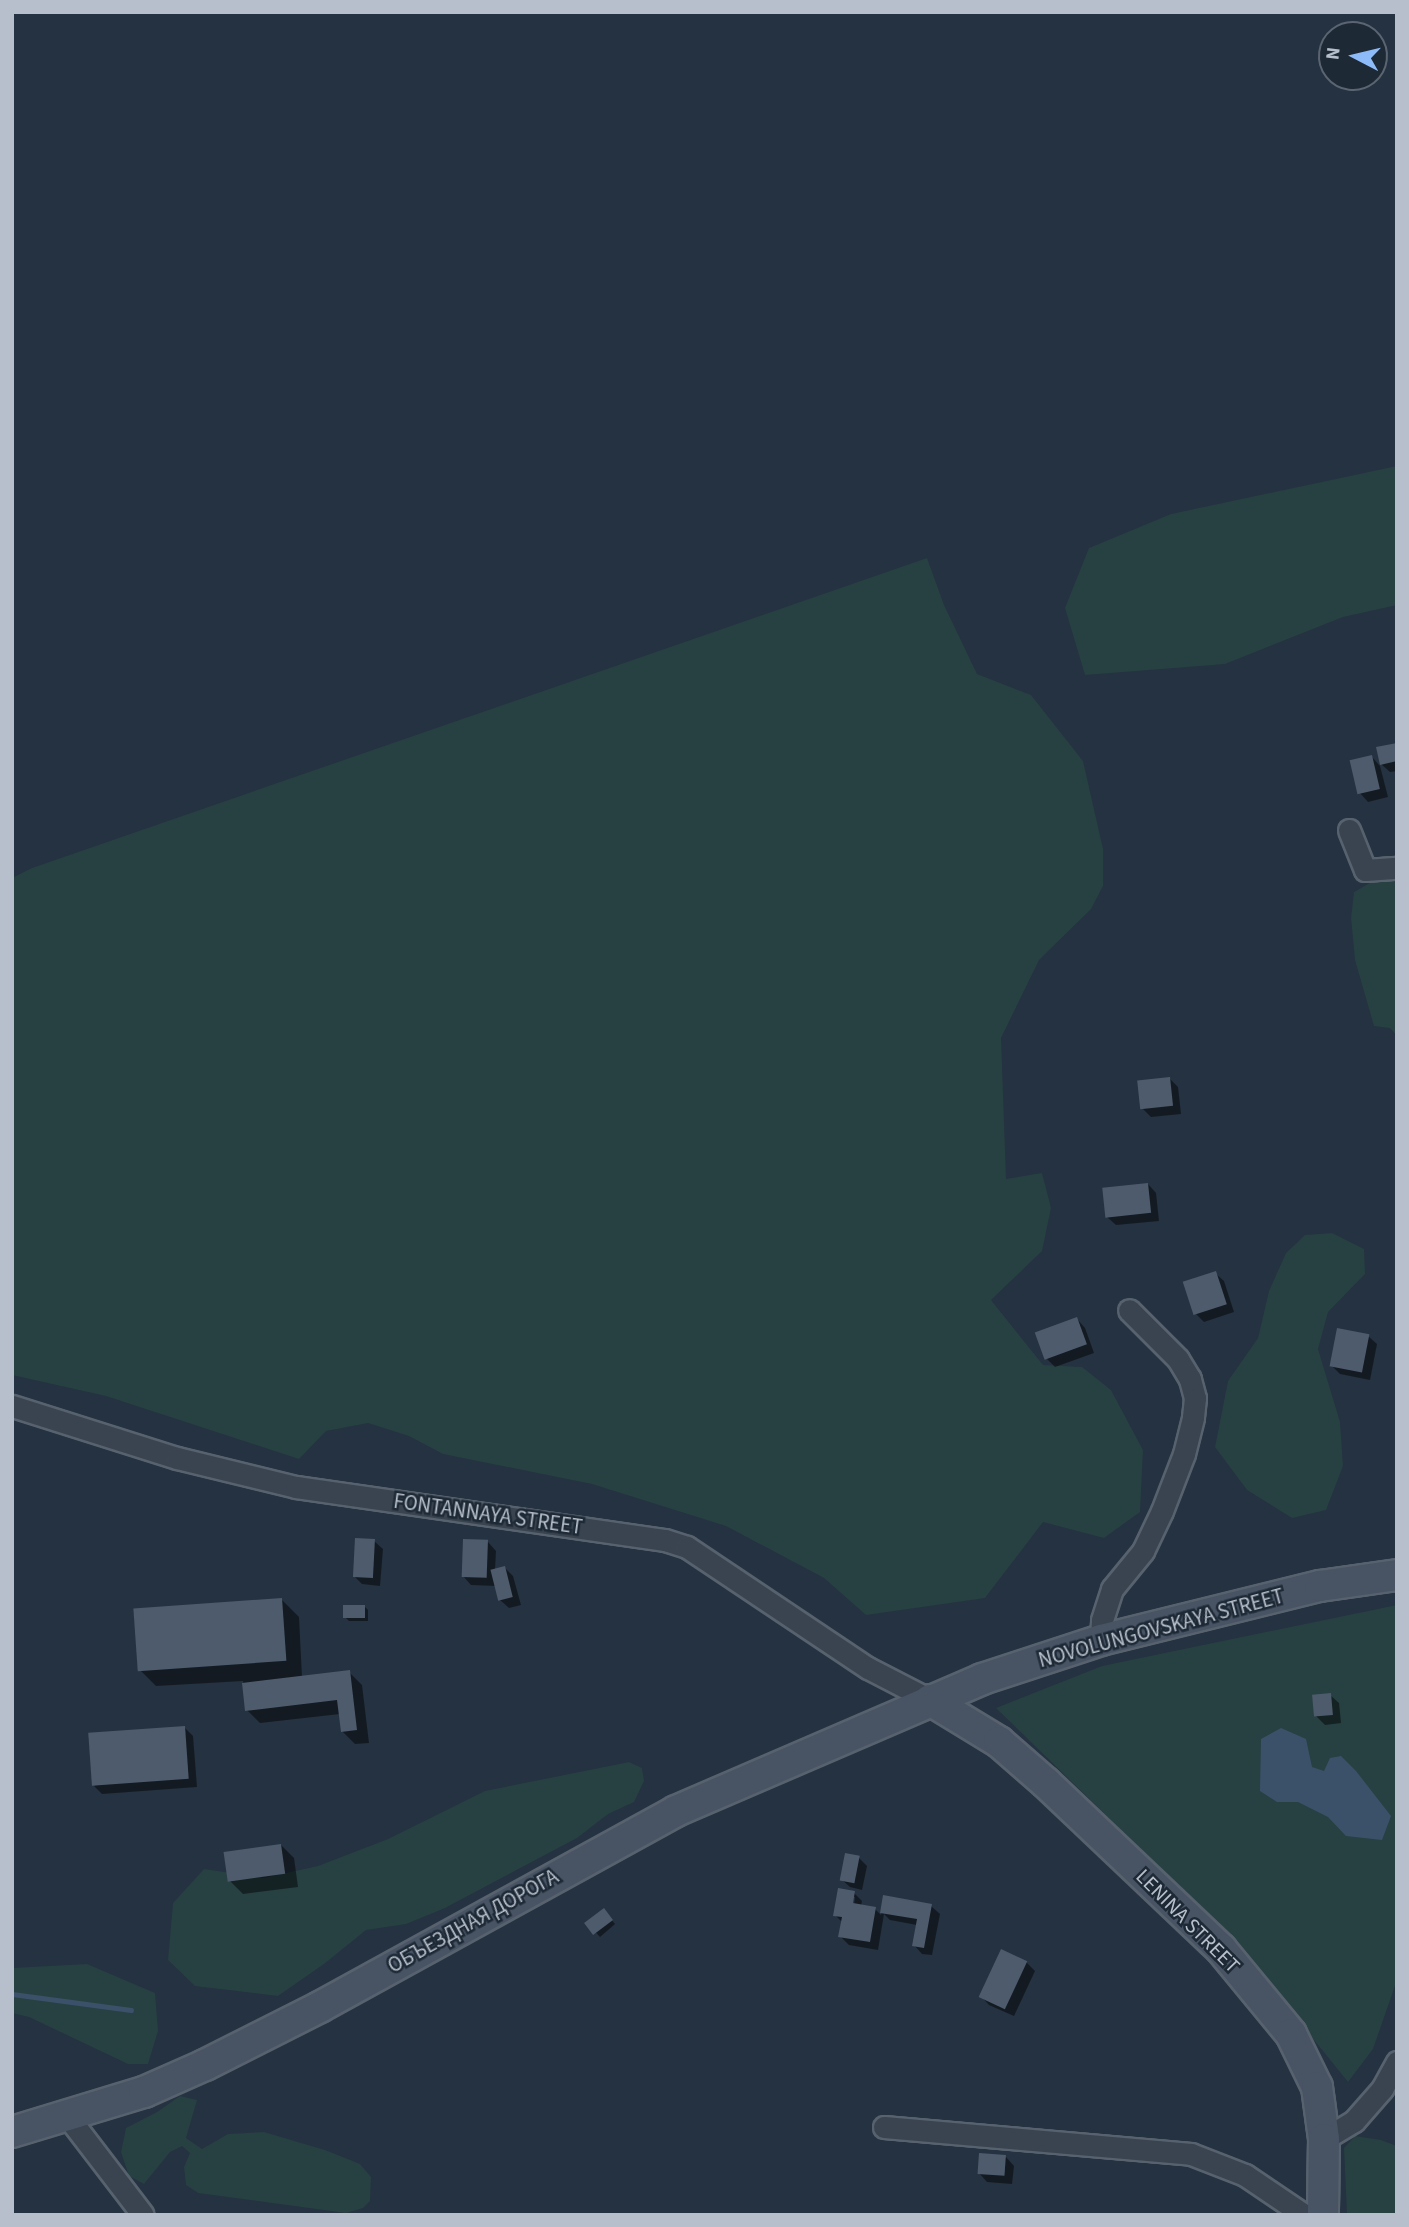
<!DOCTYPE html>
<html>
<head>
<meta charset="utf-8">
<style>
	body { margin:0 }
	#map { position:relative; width:1409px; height:2227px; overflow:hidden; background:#253241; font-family:"Source Sans 3",sans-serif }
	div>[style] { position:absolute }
	.green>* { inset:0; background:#274042 }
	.water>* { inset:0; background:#3b516a }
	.shadow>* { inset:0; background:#0007 }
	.stream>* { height:5px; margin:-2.5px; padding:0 2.5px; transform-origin:2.5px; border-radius:2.5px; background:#3b516a }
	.building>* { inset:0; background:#4e5b6c; transform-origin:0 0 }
	.roads { filter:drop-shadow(2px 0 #57626e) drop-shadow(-2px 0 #57626e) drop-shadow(0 2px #57626e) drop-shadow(0 -2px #57626e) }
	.street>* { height:21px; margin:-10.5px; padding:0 10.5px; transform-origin:10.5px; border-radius:10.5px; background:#3a4451 }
	.secondary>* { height:30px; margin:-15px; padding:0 15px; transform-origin:15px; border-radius:15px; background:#485364 }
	span { translate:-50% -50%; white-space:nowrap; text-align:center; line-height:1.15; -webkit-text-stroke:5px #1e2936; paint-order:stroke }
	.street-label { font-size:21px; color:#b6bfcb }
	.frame { position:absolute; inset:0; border:14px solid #b6bfcb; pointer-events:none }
	.north { position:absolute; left:1318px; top:21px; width:70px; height:70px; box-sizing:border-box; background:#1e2936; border:2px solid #5b6572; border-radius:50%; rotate:277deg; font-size:19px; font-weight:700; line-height:28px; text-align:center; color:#b6bfcb }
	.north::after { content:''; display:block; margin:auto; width:24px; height:32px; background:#8dbbf9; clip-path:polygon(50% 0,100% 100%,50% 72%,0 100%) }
</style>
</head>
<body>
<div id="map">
	<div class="green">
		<div style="clip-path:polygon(1397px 466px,1397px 605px,1343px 617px,1225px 664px,1085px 675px,1065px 608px,1089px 548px,1171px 514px)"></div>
		<div style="clip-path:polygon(927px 558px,944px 605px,977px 674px,1031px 695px,1083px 761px,1103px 849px,1103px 886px,1091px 909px,1039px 960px,1001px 1038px,1006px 1179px,1042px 1173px,1051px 1208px,1042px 1251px,991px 1300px,1043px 1365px,1082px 1367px,1111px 1390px,1143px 1450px,1140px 1512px,1104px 1538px,1043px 1522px,985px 1598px,866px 1615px,824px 1578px,726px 1526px,592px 1484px,443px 1454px,409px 1436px,368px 1423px,326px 1431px,299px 1459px,106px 1396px,12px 1375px,12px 878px,32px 868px)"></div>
		<div style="clip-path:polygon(1397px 875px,1397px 1036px,1390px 1028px,1374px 1026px,1355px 960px,1351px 918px,1354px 892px,1375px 880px)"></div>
		<div style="clip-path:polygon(1332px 1233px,1364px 1249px,1365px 1274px,1328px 1312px,1318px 1349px,1340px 1422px,1343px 1466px,1326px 1510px,1292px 1518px,1247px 1490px,1215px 1447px,1228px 1381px,1258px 1338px,1269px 1291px,1286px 1253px,1305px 1235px)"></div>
		<div style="clip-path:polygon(1397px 1605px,1397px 1980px,1373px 2049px,1348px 2082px,1230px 1936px,996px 1708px,1102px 1666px)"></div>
		<div style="clip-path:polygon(629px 1762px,642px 1768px,644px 1781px,634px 1802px,608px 1814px,577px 1838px,445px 1908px,406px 1924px,366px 1930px,324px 1964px,278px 1996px,195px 1986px,168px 1960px,173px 1903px,204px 1869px,264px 1878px,318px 1866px,388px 1839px,485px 1791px)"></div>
		<div style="clip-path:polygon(87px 1964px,155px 1993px,158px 2031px,148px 2064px,128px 2064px,29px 2017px,12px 2013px,12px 1968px)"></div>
		<div style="clip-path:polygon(180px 2096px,197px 2100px,186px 2138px,202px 2149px,228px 2134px,264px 2132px,325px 2150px,360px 2164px,371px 2177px,370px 2201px,363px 2208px,346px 2213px,198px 2193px,186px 2185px,184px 2167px,190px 2153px,182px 2146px,170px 2152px,144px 2184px,129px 2176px,121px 2152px,126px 2128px,157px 2112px)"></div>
		<div style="clip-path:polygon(1355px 2136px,1381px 2140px,1397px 2146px,1397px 2215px,1347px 2215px,1344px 2148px)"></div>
	</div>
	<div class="water">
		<div style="clip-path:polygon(1281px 1728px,1306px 1739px,1312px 1767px,1324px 1771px,1330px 1758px,1341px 1756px,1356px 1771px,1391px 1816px,1382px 1840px,1346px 1836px,1328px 1817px,1298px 1802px,1277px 1802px,1260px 1791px,1261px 1739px)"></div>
	</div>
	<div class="shadow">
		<div style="clip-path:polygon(1397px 745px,1397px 771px,1390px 772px,1381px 764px)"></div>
		<div style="clip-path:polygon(1372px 757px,1380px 766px,1388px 797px,1368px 802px,1360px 793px)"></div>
		<div style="clip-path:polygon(1170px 1079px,1178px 1087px,1181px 1114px,1151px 1117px,1142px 1108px)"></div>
		<div style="clip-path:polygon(1148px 1184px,1156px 1193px,1159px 1221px,1116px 1225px,1107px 1217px)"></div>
		<div style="clip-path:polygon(1215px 1273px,1224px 1281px,1234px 1312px,1204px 1322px,1196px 1314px)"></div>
		<div style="clip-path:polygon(1077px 1319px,1085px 1328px,1094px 1353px,1055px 1367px,1047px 1359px)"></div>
		<div style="clip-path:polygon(1368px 1336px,1377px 1344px,1370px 1380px,1340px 1374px,1332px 1366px)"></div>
		<div style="clip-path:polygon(374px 1541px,383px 1549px,380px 1586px,362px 1584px,354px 1576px)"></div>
		<div style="clip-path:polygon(488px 1542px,496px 1551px,495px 1570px,505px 1568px,513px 1576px,521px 1605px,509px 1608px,500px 1600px,497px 1586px,471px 1585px,463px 1576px)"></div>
		<div style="clip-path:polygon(282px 1600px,299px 1617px,302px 1677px,349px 1672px,362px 1685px,369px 1743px,355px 1744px,342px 1731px,340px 1714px,260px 1723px,247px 1710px,243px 1681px,156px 1686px,138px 1668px)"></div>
		<div style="clip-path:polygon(365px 1607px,368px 1610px,368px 1621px,349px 1621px,345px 1617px)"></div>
		<div style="clip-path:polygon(1330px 1695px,1339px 1703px,1341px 1723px,1325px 1725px,1316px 1716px)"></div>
		<div style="clip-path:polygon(185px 1728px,193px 1736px,197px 1787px,102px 1794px,94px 1786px)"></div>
		<div style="clip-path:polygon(281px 1845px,294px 1858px,298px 1887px,243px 1894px,230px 1881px)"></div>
		<div style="clip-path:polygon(859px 1858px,867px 1866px,862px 1890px,850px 1887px,841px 1879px)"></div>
		<div style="clip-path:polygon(evenodd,854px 1893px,862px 1901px,861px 1906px,875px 1909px,881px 1915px,885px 1897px,931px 1906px,940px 1914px,932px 1955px,922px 1954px,914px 1945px,917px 1925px,890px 1920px,884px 1914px,878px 1950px,849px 1945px,840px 1936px,843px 1923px,835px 1915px,854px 1893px,852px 1897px,855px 1897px,853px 1912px,852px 1897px)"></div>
		<div style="clip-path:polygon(607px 1914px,615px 1924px,600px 1937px,588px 1924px)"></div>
		<div style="clip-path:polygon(1002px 1951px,1026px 1962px,1035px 1971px,1014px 2016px,989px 2005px,981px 1996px)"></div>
		<div style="clip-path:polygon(1006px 2157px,1014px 2166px,1012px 2184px,987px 2182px,979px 2173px)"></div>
	</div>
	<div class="stream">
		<div style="left:12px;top:1994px;width:120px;rotate:7.7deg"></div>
	</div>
	<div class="building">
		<div style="clip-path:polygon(1397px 743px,1397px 761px,1380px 765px,1376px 747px)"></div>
		<div style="left:1372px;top:755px;width:35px;height:23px;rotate:77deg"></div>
		<div style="left:1170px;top:1077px;width:29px;height:33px;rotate:84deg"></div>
		<div style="left:1148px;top:1183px;width:30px;height:46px;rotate:84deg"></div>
		<div style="left:1216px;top:1271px;width:35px;height:35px;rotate:72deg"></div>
		<div style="left:1077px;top:1317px;width:29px;height:45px;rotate:70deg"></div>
		<div style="left:1337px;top:1328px;width:33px;height:39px;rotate:11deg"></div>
		<div style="left:355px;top:1538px;width:20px;height:39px;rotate:3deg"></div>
		<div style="left:463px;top:1539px;width:25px;height:38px;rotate:2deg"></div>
		<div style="left:505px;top:1566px;width:32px;height:15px;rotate:76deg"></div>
		<div style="left:282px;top:1598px;width:63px;height:149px;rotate:86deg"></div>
		<div style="left:343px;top:1605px;width:22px;height:13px"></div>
		<div style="clip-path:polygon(350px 1670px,357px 1730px,341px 1732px,337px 1700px,245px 1711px,242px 1683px)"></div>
		<div style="left:1331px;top:1693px;width:22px;height:19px;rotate:85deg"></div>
		<div style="left:185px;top:1726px;width:53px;height:97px;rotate:86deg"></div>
		<div style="left:281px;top:1844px;width:30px;height:58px;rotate:82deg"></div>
		<div style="left:845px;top:1853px;width:15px;height:28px;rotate:11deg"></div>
		<div style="clip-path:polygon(838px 1888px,855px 1891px,853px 1903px,876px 1907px,870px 1942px,838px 1937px,842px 1917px,833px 1916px)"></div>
		<div style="clip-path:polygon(883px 1895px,932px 1904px,924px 1948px,912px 1946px,917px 1919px,880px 1913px)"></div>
		<div style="left:604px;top:1908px;width:15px;height:25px;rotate:53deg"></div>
		<div style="left:1001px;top:1949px;width:29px;height:53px;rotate:25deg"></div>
		<div style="left:979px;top:2153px;width:27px;height:21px;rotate:4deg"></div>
	</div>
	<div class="roads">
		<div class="street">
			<div style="left:1349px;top:830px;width:43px;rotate:68.2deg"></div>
			<div style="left:1365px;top:870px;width:32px;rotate:-4deg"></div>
			<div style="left:12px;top:1406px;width:173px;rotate:17.5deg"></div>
			<div style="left:177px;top:1458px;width:122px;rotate:13.7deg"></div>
			<div style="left:296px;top:1487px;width:373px;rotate:8.2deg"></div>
			<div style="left:665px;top:1540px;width:23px;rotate:18deg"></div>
			<div style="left:687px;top:1547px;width:218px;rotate:33.8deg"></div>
			<div style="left:868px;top:1668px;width:70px;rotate:27.3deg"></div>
			<div style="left:1101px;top:1640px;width:20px;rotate:-87deg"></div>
			<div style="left:1102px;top:1620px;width:33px;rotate:-72deg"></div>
			<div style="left:1112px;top:1589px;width:49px;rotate:-50.8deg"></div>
			<div style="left:1143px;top:1551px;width:44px;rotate:-64.6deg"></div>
			<div style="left:1162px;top:1511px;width:61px;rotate:-68.9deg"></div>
			<div style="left:1184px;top:1454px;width:38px;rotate:-76deg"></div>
			<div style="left:1193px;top:1417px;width:19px;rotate:-84deg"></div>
			<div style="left:1195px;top:1398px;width:20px;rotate:-105deg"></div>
			<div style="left:1190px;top:1379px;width:23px;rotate:-121deg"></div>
			<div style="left:1178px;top:1359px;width:69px;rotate:-135deg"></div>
			<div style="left:68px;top:2117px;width:123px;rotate:52.6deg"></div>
			<div style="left:884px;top:2127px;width:308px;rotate:5deg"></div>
			<div style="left:1191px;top:2154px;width:58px;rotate:21.3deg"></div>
			<div style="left:1245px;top:2175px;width:71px;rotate:34.1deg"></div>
			<div style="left:1324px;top:2139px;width:35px;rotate:-31deg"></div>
			<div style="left:1354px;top:2121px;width:43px;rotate:-48.8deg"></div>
			<div style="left:1382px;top:2089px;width:31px;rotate:-61deg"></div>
		</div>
		<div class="secondary">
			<div style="left:930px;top:1700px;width:81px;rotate:31.3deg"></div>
			<div style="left:999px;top:1742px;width:62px;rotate:41.1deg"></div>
			<div style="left:1046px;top:1783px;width:241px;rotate:43.5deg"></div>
			<div style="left:1221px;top:1949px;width:110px;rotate:50.5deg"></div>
			<div style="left:1291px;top:2034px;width:59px;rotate:63.9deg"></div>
			<div style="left:1317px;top:2087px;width:52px;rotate:82.3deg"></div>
			<div style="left:1324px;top:2139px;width:76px;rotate:90.8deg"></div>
			<div style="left:12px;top:2132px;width:138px;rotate:-16.9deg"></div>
			<div style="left:144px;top:2092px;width:67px;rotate:-23.9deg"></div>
			<div style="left:205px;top:2065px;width:129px;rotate:-26.8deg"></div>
			<div style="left:320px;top:2007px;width:406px;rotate:-28.8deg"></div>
			<div style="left:676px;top:1811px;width:333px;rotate:-23.3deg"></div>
			<div style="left:982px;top:1679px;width:125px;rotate:-18.1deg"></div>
			<div style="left:1101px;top:1640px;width:226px;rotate:-13.9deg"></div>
			<div style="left:1320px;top:1586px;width:78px;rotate:-8.1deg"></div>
		</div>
	</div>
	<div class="street-label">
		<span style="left:488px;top:1514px;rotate:8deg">FONTANNAYA STREET</span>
		<span style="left:1161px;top:1628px;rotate:-15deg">NOVOLUNGOVSKAYA STREET</span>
		<span style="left:473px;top:1921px;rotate:-29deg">ОБЪЕЗДНАЯ ДОРОГА</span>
		<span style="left:1188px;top:1921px;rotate:45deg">LENINA STREET</span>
	</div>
	<div class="frame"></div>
	<div class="north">N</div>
</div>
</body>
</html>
